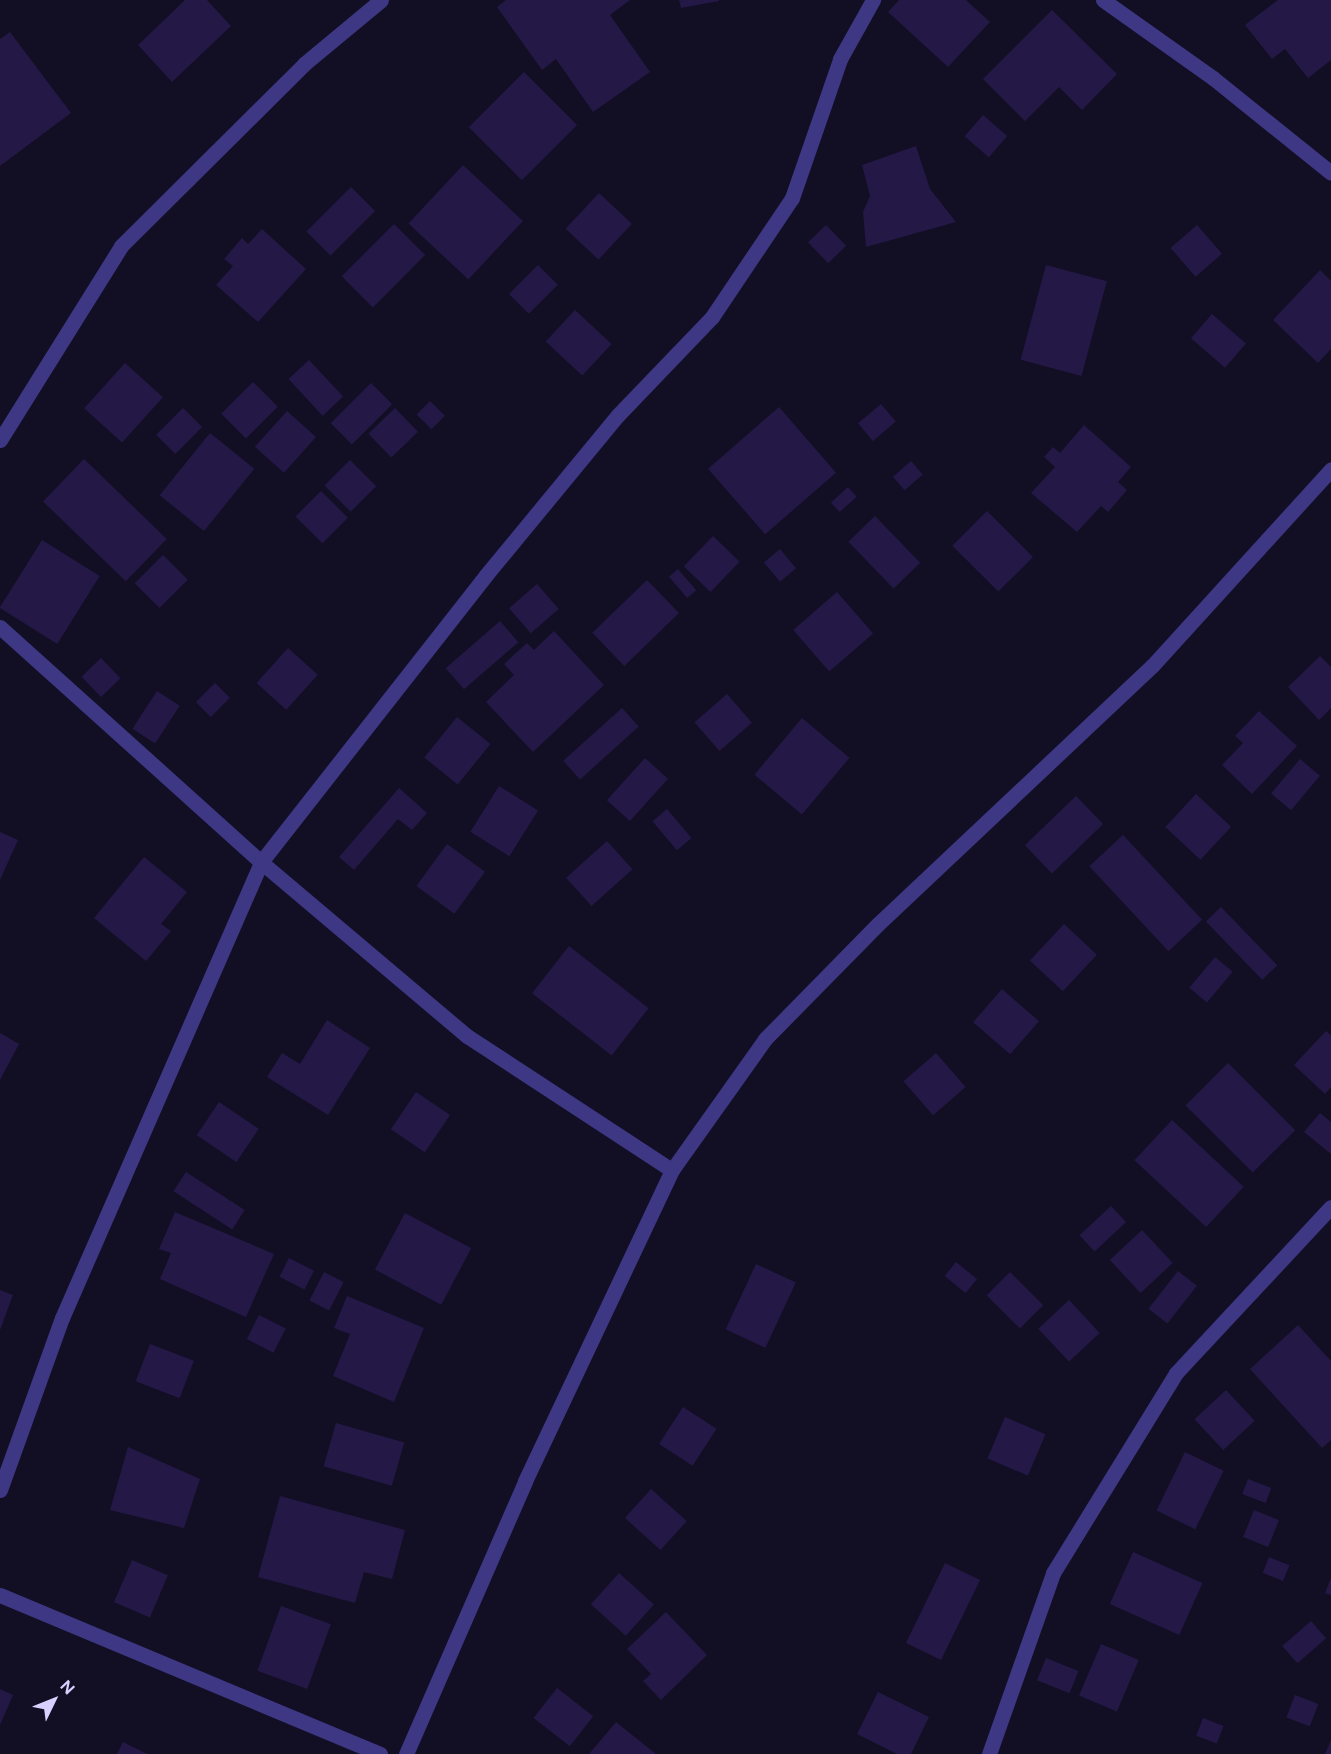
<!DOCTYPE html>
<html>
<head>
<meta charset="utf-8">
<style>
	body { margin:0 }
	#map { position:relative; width:1331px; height:1754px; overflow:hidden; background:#120e24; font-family:Figtree,sans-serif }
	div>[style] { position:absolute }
	.building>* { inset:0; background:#241946; transform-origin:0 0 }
	.minor>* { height:15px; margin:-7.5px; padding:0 7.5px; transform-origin:7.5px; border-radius:7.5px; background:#3d3784 }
	.tertiary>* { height:15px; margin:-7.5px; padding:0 7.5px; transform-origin:7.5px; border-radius:7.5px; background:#3d3784 }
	span { translate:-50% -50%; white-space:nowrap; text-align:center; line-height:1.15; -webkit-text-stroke:4.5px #120e24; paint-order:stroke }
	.north { position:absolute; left:24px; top:1670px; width:60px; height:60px; -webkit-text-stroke:4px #120e24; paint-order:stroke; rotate:47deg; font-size:16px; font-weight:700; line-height:24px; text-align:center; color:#d8d1ff }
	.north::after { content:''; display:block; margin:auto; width:21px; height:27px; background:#d8d1ff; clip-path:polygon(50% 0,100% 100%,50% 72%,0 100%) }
</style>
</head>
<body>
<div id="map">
	<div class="building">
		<div style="clip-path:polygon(185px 0,207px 0,231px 26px,172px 82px,138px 45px)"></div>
		<div style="clip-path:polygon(506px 0,630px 0,610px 15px,650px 72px,593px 112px,556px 59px,542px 70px,497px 7px)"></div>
		<div style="clip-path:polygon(679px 0,719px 0,719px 1px,681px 8px)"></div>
		<div style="clip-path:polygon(899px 0,966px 0,990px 22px,948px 67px,888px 12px)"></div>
		<div style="clip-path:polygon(1278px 0,1331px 0,1331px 60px,1308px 78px,1285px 49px,1272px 59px,1245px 25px)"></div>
		<div style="clip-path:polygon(1052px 10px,1117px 74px,1082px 110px,1059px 87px,1025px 121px,983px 79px)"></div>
		<div style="clip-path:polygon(10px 32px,71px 113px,0 166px,0 39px)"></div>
		<div style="left:524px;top:72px;width:75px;height:78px;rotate:45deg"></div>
		<div style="left:983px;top:115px;width:32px;height:28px;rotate:41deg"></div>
		<div style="clip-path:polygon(916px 146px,930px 189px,956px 222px,866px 247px,863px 212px,870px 196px,862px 165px)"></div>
		<div style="left:463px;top:165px;width:82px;height:80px;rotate:43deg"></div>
		<div style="left:351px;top:187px;width:34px;height:63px;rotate:45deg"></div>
		<div style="left:599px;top:193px;width:45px;height:49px;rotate:43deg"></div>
		<div style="left:394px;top:224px;width:44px;height:74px;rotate:45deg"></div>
		<div style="left:826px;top:225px;width:29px;height:25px;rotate:46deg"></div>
		<div style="left:1197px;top:225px;width:38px;height:35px;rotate:49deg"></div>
		<div style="clip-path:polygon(262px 229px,306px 269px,258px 322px,216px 285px,233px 266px,224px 259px,242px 238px,248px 244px)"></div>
		<div style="left:538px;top:265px;width:28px;height:41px;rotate:45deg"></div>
		<div style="left:1046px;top:265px;width:63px;height:98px;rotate:15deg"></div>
		<div style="clip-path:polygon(1320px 270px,1331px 281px,1331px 349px,1318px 363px,1273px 320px)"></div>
		<div style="left:575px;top:310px;width:50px;height:43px;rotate:43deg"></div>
		<div style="left:1212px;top:314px;width:45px;height:32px;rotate:41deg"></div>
		<div style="left:309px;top:360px;width:50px;height:28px;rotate:47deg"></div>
		<div style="left:125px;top:363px;width:51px;height:61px;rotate:42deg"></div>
		<div style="left:253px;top:382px;width:35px;height:45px;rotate:45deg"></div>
		<div style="left:371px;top:383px;width:30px;height:57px;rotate:45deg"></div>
		<div style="left:430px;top:401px;width:21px;height:19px;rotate:45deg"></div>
		<div style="left:881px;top:404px;width:23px;height:30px;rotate:50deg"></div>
		<div style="left:779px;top:407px;width:87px;height:94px;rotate:49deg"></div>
		<div style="left:183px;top:408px;width:27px;height:38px;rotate:45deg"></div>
		<div style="left:395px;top:408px;width:33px;height:37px;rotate:46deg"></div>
		<div style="left:287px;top:411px;width:39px;height:48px;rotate:42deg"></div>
		<div style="clip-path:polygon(1084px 425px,1131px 467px,1118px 482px,1127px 490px,1108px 512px,1101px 506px,1077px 532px,1031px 493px,1055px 467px,1044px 457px,1053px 447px,1060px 453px)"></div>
		<div style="left:210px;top:433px;width:57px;height:80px;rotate:39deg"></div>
		<div style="left:84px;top:459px;width:115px;height:59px;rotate:44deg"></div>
		<div style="left:350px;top:460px;width:37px;height:36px;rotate:45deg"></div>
		<div style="left:911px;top:461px;width:18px;height:24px;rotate:49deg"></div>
		<div style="left:848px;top:487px;width:13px;height:23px;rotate:48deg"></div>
		<div style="left:321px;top:491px;width:38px;height:36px;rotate:45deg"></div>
		<div style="left:987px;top:511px;width:65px;height:49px;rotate:45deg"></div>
		<div style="left:875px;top:516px;width:65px;height:37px;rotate:46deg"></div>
		<div style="left:713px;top:536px;width:37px;height:42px;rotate:44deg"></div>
		<div style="left:42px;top:540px;width:68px;height:80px;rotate:32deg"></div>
		<div style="left:780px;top:549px;width:25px;height:21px;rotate:50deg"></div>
		<div style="left:163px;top:555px;width:35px;height:40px;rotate:45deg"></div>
		<div style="left:678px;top:569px;width:28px;height:12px;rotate:49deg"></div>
		<div style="left:647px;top:580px;width:46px;height:76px;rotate:46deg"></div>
		<div style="left:537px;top:584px;width:33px;height:37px;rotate:49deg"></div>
		<div style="left:837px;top:592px;width:55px;height:58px;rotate:49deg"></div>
		<div style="left:500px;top:621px;width:28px;height:72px;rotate:49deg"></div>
		<div style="clip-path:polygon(554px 631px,604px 685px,533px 752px,486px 702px,514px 675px,504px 664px,527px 643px,534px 650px)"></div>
		<div style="left:288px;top:648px;width:40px;height:47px;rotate:42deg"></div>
		<div style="clip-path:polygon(1320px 656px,1331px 667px,1331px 708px,1319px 720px,1288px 687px)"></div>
		<div style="left:101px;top:658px;width:28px;height:27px;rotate:46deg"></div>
		<div style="left:215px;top:683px;width:21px;height:27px;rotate:45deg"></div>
		<div style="left:157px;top:691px;width:27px;height:45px;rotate:33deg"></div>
		<div style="left:727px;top:694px;width:38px;height:43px;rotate:49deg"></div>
		<div style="left:622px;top:708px;width:25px;height:79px;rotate:48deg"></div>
		<div style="clip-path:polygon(1259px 711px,1297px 746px,1252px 794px,1222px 765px,1243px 743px,1235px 736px)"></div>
		<div style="left:457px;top:717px;width:43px;height:52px;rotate:39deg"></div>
		<div style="left:802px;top:718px;width:62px;height:74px;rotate:40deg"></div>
		<div style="left:645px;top:758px;width:31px;height:57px;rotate:42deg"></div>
		<div style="left:1300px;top:759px;width:26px;height:45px;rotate:40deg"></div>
		<div style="left:499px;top:786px;width:46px;height:54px;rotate:32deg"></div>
		<div style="clip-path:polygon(399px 788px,427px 813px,412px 830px,398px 819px,354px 870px,339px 857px)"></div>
		<div style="left:1196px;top:794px;width:48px;height:45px;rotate:43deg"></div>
		<div style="left:1076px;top:796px;width:39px;height:71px;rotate:46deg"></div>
		<div style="left:667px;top:809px;width:38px;height:19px;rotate:50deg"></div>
		<div style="clip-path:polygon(0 832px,18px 840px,0 880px)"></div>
		<div style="left:1123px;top:835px;width:116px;height:46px;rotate:47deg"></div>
		<div style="left:607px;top:841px;width:38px;height:55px;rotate:48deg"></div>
		<div style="left:447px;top:844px;width:47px;height:52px;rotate:36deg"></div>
		<div style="clip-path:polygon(144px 857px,187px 892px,161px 924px,171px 931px,146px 961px,94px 918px)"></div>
		<div style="left:1221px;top:907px;width:81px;height:21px;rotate:46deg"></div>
		<div style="left:1064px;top:924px;width:45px;height:50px;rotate:43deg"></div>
		<div style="left:569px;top:946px;width:101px;height:60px;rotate:38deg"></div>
		<div style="left:1215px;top:957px;width:23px;height:40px;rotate:40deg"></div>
		<div style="left:1002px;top:989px;width:49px;height:44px;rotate:41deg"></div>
		<div style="clip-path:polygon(327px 1020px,370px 1048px,328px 1115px,267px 1077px,282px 1053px,300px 1064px)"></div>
		<div style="clip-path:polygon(1326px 1031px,1331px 1035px,1331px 1087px,1325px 1094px,1294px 1065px)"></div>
		<div style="clip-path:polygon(0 1033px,19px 1044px,0 1080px)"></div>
		<div style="left:936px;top:1053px;width:45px;height:43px;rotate:49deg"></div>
		<div style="left:1228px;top:1063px;width:95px;height:60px;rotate:45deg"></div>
		<div style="left:416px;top:1092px;width:41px;height:45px;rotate:34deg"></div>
		<div style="left:219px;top:1102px;width:48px;height:40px;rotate:34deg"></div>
		<div style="clip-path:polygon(1320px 1113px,1331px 1122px,1331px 1154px,1304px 1132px)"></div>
		<div style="left:1172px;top:1120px;width:98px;height:55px;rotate:43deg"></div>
		<div style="left:186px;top:1172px;width:70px;height:23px;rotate:33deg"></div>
		<div style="left:1111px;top:1206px;width:22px;height:43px;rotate:47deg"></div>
		<div style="clip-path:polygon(175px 1212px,274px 1254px,246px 1317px,160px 1279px,171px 1253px,159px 1249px)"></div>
		<div style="left:405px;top:1213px;width:75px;height:64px;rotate:28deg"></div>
		<div style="left:1142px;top:1230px;width:45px;height:44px;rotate:47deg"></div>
		<div style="left:289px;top:1258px;width:28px;height:21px;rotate:27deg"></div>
		<div style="left:956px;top:1262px;width:27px;height:18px;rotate:39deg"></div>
		<div style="left:756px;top:1264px;width:44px;height:72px;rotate:25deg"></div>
		<div style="left:1178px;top:1271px;width:24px;height:48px;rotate:38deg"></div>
		<div style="left:324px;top:1272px;width:22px;height:32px;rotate:27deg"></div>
		<div style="left:1010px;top:1272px;width:47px;height:33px;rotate:45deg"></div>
		<div style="clip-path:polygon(0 1290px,13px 1295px,0 1330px)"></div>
		<div style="clip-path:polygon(347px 1296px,424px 1328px,394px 1402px,333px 1376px,350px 1334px,334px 1328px)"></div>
		<div style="left:1069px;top:1300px;width:45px;height:42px;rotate:47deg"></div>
		<div style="left:259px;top:1315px;width:30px;height:27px;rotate:27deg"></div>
		<div style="clip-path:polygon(1298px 1325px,1331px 1361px,1331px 1440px,1322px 1448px,1250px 1369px)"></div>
		<div style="left:150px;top:1344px;width:47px;height:40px;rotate:21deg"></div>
		<div style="left:1226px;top:1390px;width:42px;height:43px;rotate:47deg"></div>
		<div style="left:683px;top:1407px;width:40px;height:44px;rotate:33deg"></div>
		<div style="left:1005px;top:1417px;width:44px;height:45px;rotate:23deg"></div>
		<div style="left:336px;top:1423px;width:71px;height:45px;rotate:16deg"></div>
		<div style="clip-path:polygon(128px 1447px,200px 1479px,184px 1528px,110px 1510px)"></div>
		<div style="left:1185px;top:1452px;width:43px;height:65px;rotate:26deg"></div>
		<div style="left:1248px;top:1479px;width:25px;height:16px;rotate:21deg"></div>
		<div style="left:651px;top:1489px;width:48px;height:39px;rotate:42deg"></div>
		<div style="clip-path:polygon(280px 1496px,405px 1530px,392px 1579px,364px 1572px,355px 1603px,258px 1577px)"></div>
		<div style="left:1254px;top:1510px;width:27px;height:29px;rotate:22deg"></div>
		<div style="left:1133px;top:1552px;width:76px;height:57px;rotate:24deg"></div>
		<div style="left:1269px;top:1557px;width:22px;height:17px;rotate:22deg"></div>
		<div style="left:132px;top:1560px;width:39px;height:46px;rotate:23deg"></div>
		<div style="left:945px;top:1563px;width:39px;height:89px;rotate:26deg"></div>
		<div style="left:619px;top:1573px;width:47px;height:42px;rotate:42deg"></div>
		<div style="clip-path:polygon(1331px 1578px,1331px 1595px,1325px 1593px)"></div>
		<div style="left:281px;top:1606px;width:53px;height:69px;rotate:20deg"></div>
		<div style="clip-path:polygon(666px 1612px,707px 1655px,661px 1700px,643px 1681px,651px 1674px,627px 1649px)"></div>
		<div style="left:1311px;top:1621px;width:23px;height:38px;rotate:49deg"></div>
		<div style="left:1101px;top:1644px;width:41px;height:56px;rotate:23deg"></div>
		<div style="left:1046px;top:1658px;width:35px;height:24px;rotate:22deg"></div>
		<div style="left:557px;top:1688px;width:46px;height:38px;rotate:38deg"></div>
		<div style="clip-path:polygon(0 1689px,13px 1695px,0 1725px)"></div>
		<div style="clip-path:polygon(878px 1692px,929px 1717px,911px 1754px,897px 1754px,857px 1734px)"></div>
		<div style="left:1295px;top:1695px;width:25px;height:24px;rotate:21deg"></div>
		<div style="left:1203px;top:1718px;width:22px;height:19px;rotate:21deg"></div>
		<div style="clip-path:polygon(616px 1722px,656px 1754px,589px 1754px)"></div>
		<div style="clip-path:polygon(1331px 1740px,1331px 1754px,1325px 1754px)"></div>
		<div style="clip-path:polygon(123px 1742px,147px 1754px,117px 1754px)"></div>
	</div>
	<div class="minor">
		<div style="left:1103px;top:0;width:135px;rotate:35.3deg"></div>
		<div style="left:1213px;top:78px;width:151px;rotate:38.8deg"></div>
		<div style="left:0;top:440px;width:229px;rotate:-58deg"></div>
		<div style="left:121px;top:246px;width:258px;rotate:-44.8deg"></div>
		<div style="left:304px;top:64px;width:100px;rotate:-39.7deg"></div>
		<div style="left:0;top:627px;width:351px;rotate:42deg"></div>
		<div style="left:261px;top:862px;width:270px;rotate:40.2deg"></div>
		<div style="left:467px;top:1036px;width:245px;rotate:33.2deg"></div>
		<div style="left:0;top:1490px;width:183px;rotate:-70.2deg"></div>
		<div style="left:62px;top:1318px;width:498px;rotate:-66.4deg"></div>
		<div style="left:261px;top:862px;width:365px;rotate:-51.9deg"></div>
		<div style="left:486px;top:575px;width:207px;rotate:-50.5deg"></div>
		<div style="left:618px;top:415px;width:136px;rotate:-46.2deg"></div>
		<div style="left:712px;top:317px;width:143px;rotate:-56.1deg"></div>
		<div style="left:792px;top:198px;width:147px;rotate:-70.9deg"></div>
		<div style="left:840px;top:59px;width:68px;rotate:-60.8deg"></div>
		<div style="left:0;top:1595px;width:412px;rotate:22.7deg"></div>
		<div style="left:989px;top:1754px;width:192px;rotate:-70.5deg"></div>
		<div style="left:1053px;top:1573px;width:235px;rotate:-58.4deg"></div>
		<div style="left:1176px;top:1373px;width:227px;rotate:-47deg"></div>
	</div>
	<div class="tertiary">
		<div style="left:406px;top:1754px;width:298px;rotate:-66.4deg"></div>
		<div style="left:525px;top:1481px;width:344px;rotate:-64.7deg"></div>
		<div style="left:672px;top:1170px;width:161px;rotate:-54.6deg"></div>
		<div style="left:765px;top:1039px;width:160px;rotate:-45.5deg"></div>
		<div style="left:877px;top:925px;width:378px;rotate:-43.3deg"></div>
		<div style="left:1152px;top:666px;width:266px;rotate:-47.7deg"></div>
	</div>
	<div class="north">N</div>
</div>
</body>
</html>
